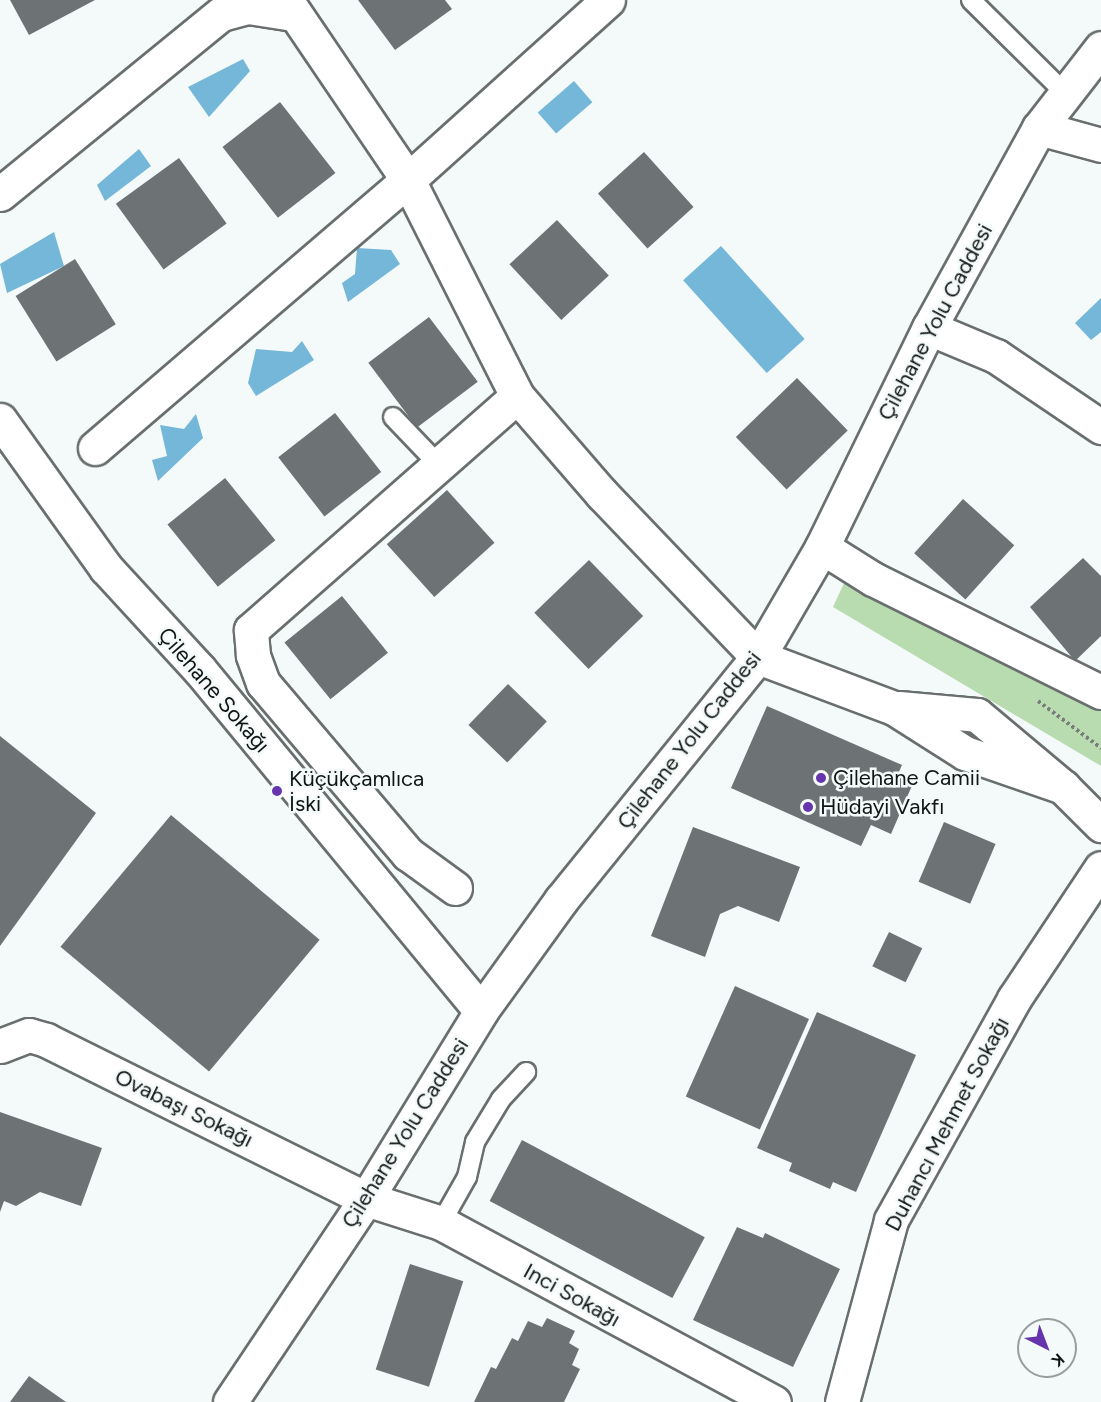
<!DOCTYPE html>
<html>
<head>
<meta charset="utf-8">
<style>
	body { margin:0 }
	#map { position:relative; width:1101px; height:1402px; overflow:hidden; background:#f3faf9; font-family:Figtree,sans-serif }
	div>[style] { position:absolute }
	.green>* { inset:0; background:#b9dbb0 }
	.water>* { inset:0; background:#74b7d8; transform-origin:0 0 }
	.building>* { inset:0; background:#6d7374; transform-origin:0 0 }
	.path>* { height:4px; margin-top:-2px; transform-origin:0; background:repeating-linear-gradient(90deg,#787d7c 0 3px,transparent 0 6px) }
	.roads { filter:drop-shadow(2px 0 #696f6e) drop-shadow(-2px 0 #696f6e) drop-shadow(0 2px #696f6e) drop-shadow(0 -2px #696f6e) }
	.lane>* { height:18px; margin:-9px; padding:0 9px; transform-origin:9px; border-radius:9px; background:#fff }
	.street>* { height:33px; margin:-16.5px; padding:0 16.5px; transform-origin:16.5px; border-radius:16.5px; background:#fff }
	.secondary>* { height:33px; margin:-16.5px; padding:0 16.5px; transform-origin:16.5px; border-radius:16.5px; background:#fff }
	.dots>* { width:16px; height:16px; translate:-50% -50%; box-sizing:border-box; border:3px solid #f3faf9; border-radius:50% }
	span { translate:-50% -50%; white-space:nowrap; text-align:center; line-height:1.15; -webkit-text-stroke:5px #f3faf9; paint-order:stroke }
	.street-label { font-size:22px; color:#121414 }
	.poi-label { font-size:22px; color:#121414 }
	.left { translate:0 -50%; text-align:left }
	.north { position:absolute; left:1017px; top:1318px; width:60px; height:60px; box-sizing:border-box; background:#f3faf9; border:2px solid #999e9d; border-radius:50%; rotate:138deg; font-size:16px; font-weight:700; line-height:24px; text-align:center; color:#121414 }
	.north::after { content:''; display:block; margin:auto; width:21px; height:27px; background:#6634ac; clip-path:polygon(50% 0,100% 100%,50% 72%,0 100%) }
</style>
</head>
<body>
<div id="map">
	<div class="green">
		<div style="clip-path:polygon(857px 555px,1101px 678px,1101px 766px,833px 607px)"></div>
	</div>
	<div class="water">
		<div style="clip-path:polygon(243px 59px,250px 71px,209px 117px,188px 87px)"></div>
		<div style="left:574px;top:81px;width:28px;height:48px;rotate:49deg"></div>
		<div style="clip-path:polygon(139px 149px,151px 166px,105px 201px,97px 185px)"></div>
		<div style="clip-path:polygon(54px 232px,64px 266px,7px 293px,0 264px)"></div>
		<div style="left:721px;top:246px;width:125px;height:51px;rotate:48deg"></div>
		<div style="clip-path:polygon(357px 248px,391px 250px,400px 264px,348px 302px,342px 283px,355px 274px)"></div>
		<div style="clip-path:polygon(1101px 298px,1101px 332px,1091px 340px,1075px 323px)"></div>
		<div style="clip-path:polygon(302px 341px,314px 360px,256px 396px,248px 383px,256px 349px,292px 352px)"></div>
		<div style="clip-path:polygon(196px 414px,203px 438px,158px 481px,152px 460px,167px 456px,160px 425px,184px 429px)"></div>
	</div>
	<div class="building">
		<div style="clip-path:polygon(10px 0,95px 0,29px 35px)"></div>
		<div style="clip-path:polygon(358px 0,445px 0,452px 9px,395px 50px)"></div>
		<div style="left:280px;top:102px;width:90px;height:73px;rotate:52deg"></div>
		<div style="left:644px;top:152px;width:74px;height:62px;rotate:48deg"></div>
		<div style="left:179px;top:158px;width:81px;height:78px;rotate:54deg"></div>
		<div style="left:557px;top:220px;width:76px;height:65px;rotate:47deg"></div>
		<div style="left:75px;top:259px;width:77px;height:70px;rotate:58deg"></div>
		<div style="left:429px;top:317px;width:81px;height:76px;rotate:53deg"></div>
		<div style="left:797px;top:378px;width:73px;height:85px;rotate:46deg"></div>
		<div style="left:335px;top:413px;width:75px;height:72px;rotate:52deg"></div>
		<div style="left:225px;top:478px;width:80px;height:74px;rotate:51deg"></div>
		<div style="left:447px;top:490px;width:71px;height:81px;rotate:48deg"></div>
		<div style="left:963px;top:499px;width:69px;height:73px;rotate:42deg"></div>
		<div style="clip-path:polygon(1083px 558px,1101px 576px,1101px 636px,1075px 661px,1030px 607px)"></div>
		<div style="left:589px;top:560px;width:78px;height:76px;rotate:46deg"></div>
		<div style="left:342px;top:596px;width:73px;height:74px;rotate:51deg"></div>
		<div style="left:508px;top:684px;width:54px;height:57px;rotate:44deg"></div>
		<div style="clip-path:polygon(767px 706px,902px 765px,898px 774px,914px 781px,891px 834px,871px 825px,861px 846px,731px 788px)"></div>
		<div style="clip-path:polygon(0 736px,96px 813px,0 946px)"></div>
		<div style="left:171px;top:815px;width:194px;height:172px;rotate:40deg"></div>
		<div style="left:944px;top:822px;width:56px;height:65px;rotate:23deg"></div>
		<div style="clip-path:polygon(693px 827px,800px 867px,779px 922px,738px 906px,720px 914px,705px 957px,651px 936px)"></div>
		<div style="left:889px;top:932px;width:37px;height:38px;rotate:26deg"></div>
		<div style="left:735px;top:986px;width:81px;height:121px;rotate:24deg"></div>
		<div style="clip-path:polygon(817px 1012px,916px 1055px,856px 1192px,833px 1182px,830px 1189px,789px 1171px,792px 1163px,757px 1148px)"></div>
		<div style="clip-path:polygon(0 1112px,102px 1148px,81px 1206px,40px 1192px,16px 1206px,4px 1201px,0 1212px)"></div>
		<div style="left:522px;top:1140px;width:207px;height:69px;rotate:28deg"></div>
		<div style="clip-path:polygon(737px 1227px,763px 1238px,765px 1233px,840px 1269px,793px 1367px,693px 1320px)"></div>
		<div style="left:410px;top:1264px;width:56px;height:111px;rotate:18deg"></div>
		<div style="clip-path:polygon(547px 1318px,575px 1331px,569px 1343px,579px 1349px,572px 1365px,580px 1369px,564px 1402px,474px 1402px,491px 1367px,496px 1369px,512px 1338px,518px 1341px,528px 1321px,542px 1327px)"></div>
		<div style="clip-path:polygon(29px 1376px,66px 1402px,10px 1402px)"></div>
	</div>
	<div class="path">
		<div style="left:1038px;top:701px;width:79px;rotate:36.7deg"></div>
	</div>
	<div class="roads">
		<div class="lane">
			<div style="left:971px;top:0;width:132px;rotate:44.7deg"></div>
			<div style="left:393px;top:417px;width:64px;rotate:46.3deg"></div>
			<div style="left:441px;top:1223px;width:53px;rotate:-60.5deg"></div>
			<div style="left:467px;top:1177px;width:36px;rotate:-77deg"></div>
			<div style="left:475px;top:1142px;width:50px;rotate:-58.8deg"></div>
			<div style="left:501px;top:1099px;width:37px;rotate:-47deg"></div>
		</div>
		<div class="street">
			<div style="left:286px;top:0;width:217px;rotate:55.9deg"></div>
			<div style="left:408px;top:180px;width:242px;rotate:63.2deg"></div>
			<div style="left:517px;top:396px;width:130px;rotate:49.1deg"></div>
			<div style="left:602px;top:494px;width:226px;rotate:46.3deg"></div>
			<div style="left:758px;top:657px;width:145px;rotate:20.6deg"></div>
			<div style="left:894px;top:708px;width:84px;rotate:32.4deg"></div>
			<div style="left:965px;top:753px;width:104px;rotate:19.1deg"></div>
			<div style="left:1039px;top:128px;width:64px;rotate:15.3deg"></div>
			<div style="left:0;top:194px;width:285px;rotate:-39.2deg"></div>
			<div style="left:221px;top:14px;width:28px;rotate:-15deg"></div>
			<div style="left:248px;top:7px;width:47px;rotate:8.7deg"></div>
			<div style="left:929px;top:328px;width:73px;rotate:22.7deg"></div>
			<div style="left:996px;top:356px;width:127px;rotate:34.1deg"></div>
			<div style="left:0;top:420px;width:182px;rotate:54.4deg"></div>
			<div style="left:106px;top:568px;width:137px;rotate:47.4deg"></div>
			<div style="left:199px;top:669px;width:443px;rotate:50.5deg"></div>
			<div style="left:95px;top:448px;width:412px;rotate:-40.6deg"></div>
			<div style="left:408px;top:180px;width:269px;rotate:-42deg"></div>
			<div style="left:822px;top:547px;width:60px;rotate:32.1deg"></div>
			<div style="left:873px;top:579px;width:254px;rotate:26.4deg"></div>
			<div style="left:899px;top:708px;width:78px;rotate:5.1deg"></div>
			<div style="left:977px;top:715px;width:112px;rotate:39.9deg"></div>
			<div style="left:1063px;top:787px;width:54px;rotate:45deg"></div>
			<div style="left:455px;top:888px;width:58px;rotate:-144.1deg"></div>
			<div style="left:408px;top:854px;width:224px;rotate:-130.3deg"></div>
			<div style="left:263px;top:683px;width:30px;rotate:-110deg"></div>
			<div style="left:253px;top:655px;width:25px;rotate:-95deg"></div>
			<div style="left:251px;top:630px;width:354px;rotate:-41.3deg"></div>
			<div style="left:0;top:1046px;width:31px;rotate:-21deg"></div>
			<div style="left:29px;top:1035px;width:18px;rotate:16deg"></div>
			<div style="left:46px;top:1040px;width:357px;rotate:26.4deg"></div>
			<div style="left:366px;top:1199px;width:79px;rotate:17.7deg"></div>
			<div style="left:441px;top:1223px;width:378px;rotate:28.3deg"></div>
			<div style="left:842px;top:1402px;width:188px;rotate:-74.9deg"></div>
			<div style="left:891px;top:1220px;width:253px;rotate:-60.9deg"></div>
			<div style="left:1014px;top:999px;width:157px;rotate:-56.4deg"></div>
		</div>
		<div class="secondary">
			<div style="left:230px;top:1402px;width:244px;rotate:-56.2deg"></div>
			<div style="left:366px;top:1199px;width:220px;rotate:-58.5deg"></div>
			<div style="left:481px;top:1011px;width:137px;rotate:-54.2deg"></div>
			<div style="left:561px;top:900px;width:313px;rotate:-51deg"></div>
			<div style="left:758px;top:657px;width:127px;rotate:-59.8deg"></div>
			<div style="left:822px;top:547px;width:244px;rotate:-64deg"></div>
			<div style="left:929px;top:328px;width:228px;rotate:-61.2deg"></div>
			<div style="left:1039px;top:128px;width:101px;rotate:-52.2deg"></div>
		</div>
	</div>
	<div class="dots">
		<div style="left:821px;top:778px;background:#6634ac"></div>
		<div style="left:277px;top:791px;background:#6634ac"></div>
		<div style="left:808px;top:807px;background:#6634ac"></div>
	</div>
	<div class="street-label">
		<span style="left:935px;top:322px;rotate:-62deg">Çilehane Yolu Caddesi</span>
		<span style="left:214px;top:690px;rotate:49deg">Çilehane Sokağı</span>
		<span style="left:689px;top:740px;rotate:-52deg">Çilehane Yolu Caddesi</span>
		<span style="left:184px;top:1108px;rotate:26deg">Ovabaşı Sokağı</span>
		<span style="left:947px;top:1124px;rotate:-62deg">Duhancı Mehmet Sokağı</span>
		<span style="left:405px;top:1133px;rotate:-58deg">Çilehane Yolu Caddesi</span>
		<span style="left:572px;top:1295px;rotate:29deg">Inci Sokağı</span>
	</div>
	<div class="poi-label">
		<span class="left" style="left:289px;top:791px">Küçükçamlıca<br>İski</span>
		<span class="left" style="left:833px;top:778px">Çilehane Camii</span>
		<span class="left" style="left:820px;top:807px">Hüdayi Vakfı</span>
	</div>
	<div class="north">K</div>
</div>
</body>
</html>
